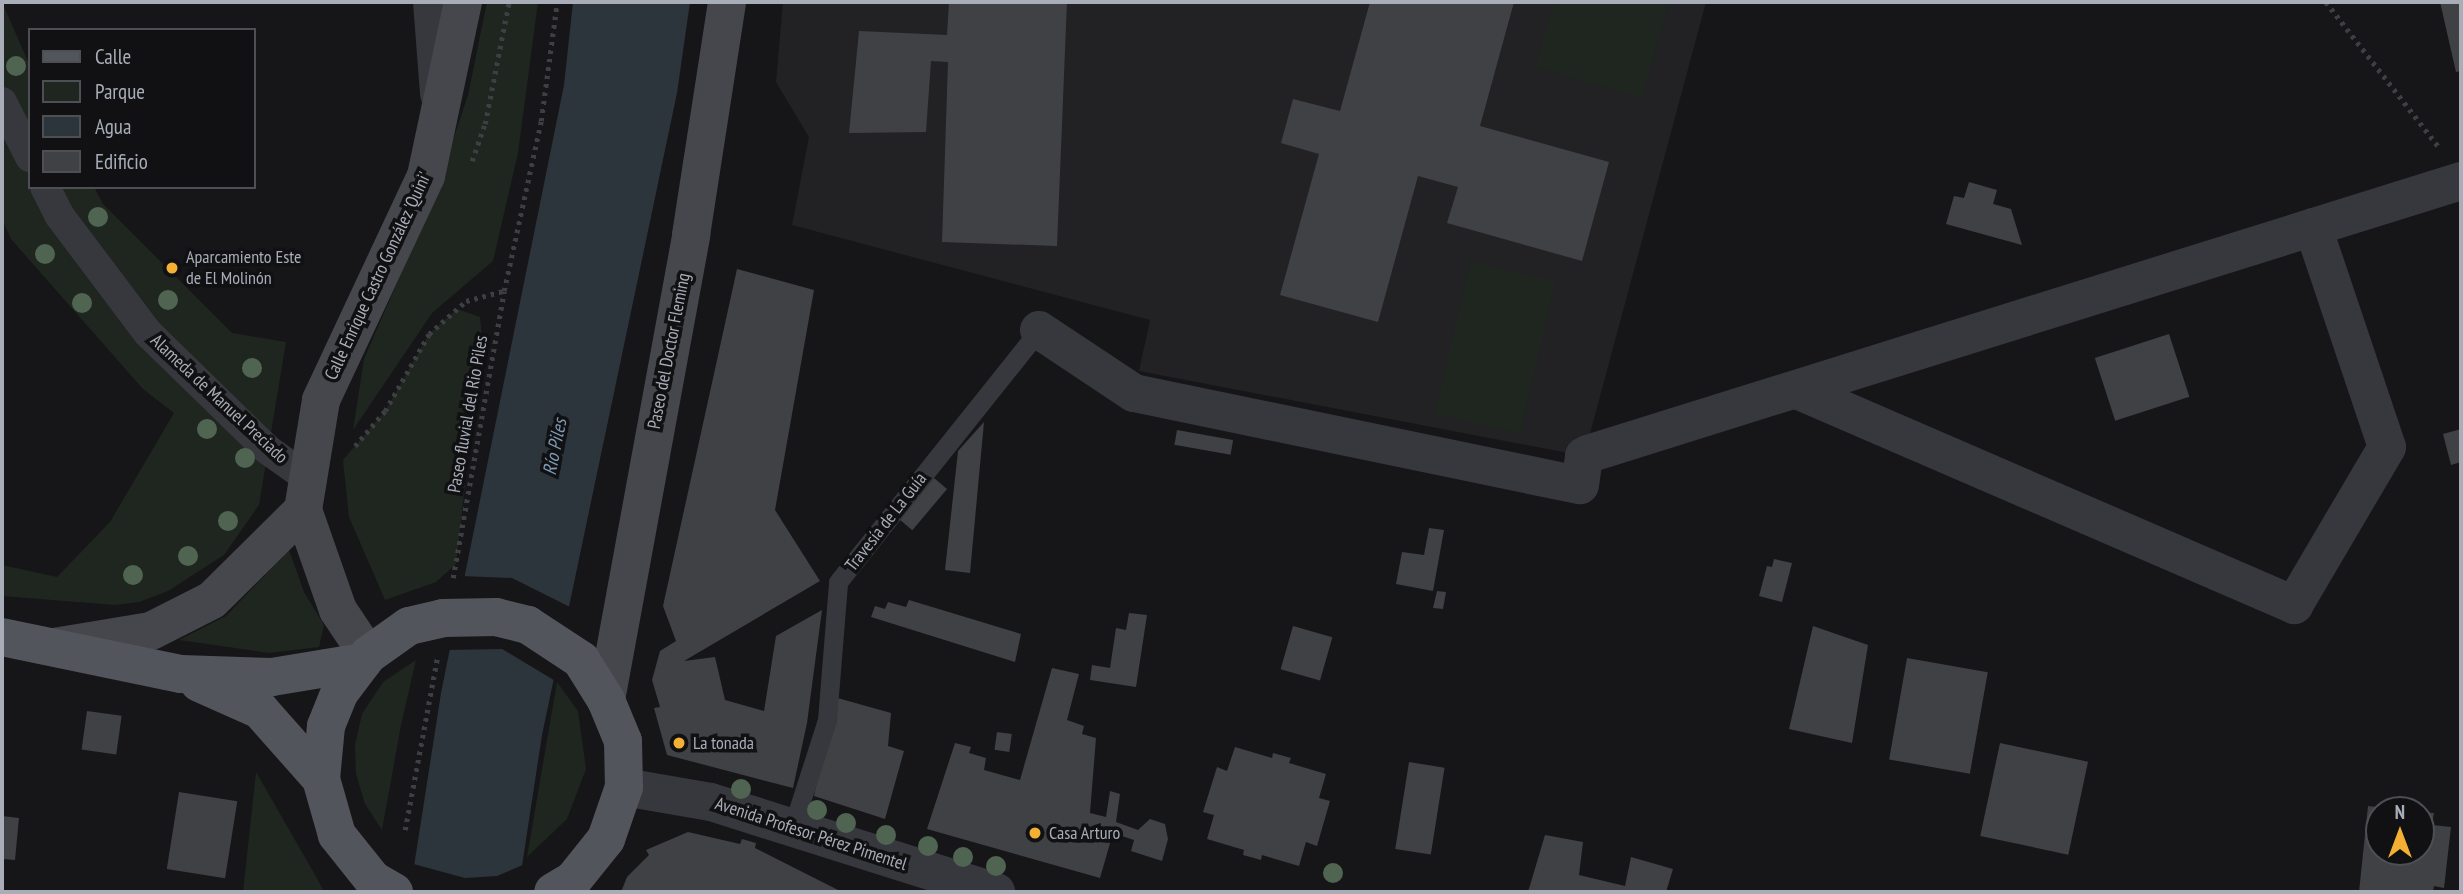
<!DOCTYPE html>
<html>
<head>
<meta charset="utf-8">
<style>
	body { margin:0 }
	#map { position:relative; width:2463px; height:894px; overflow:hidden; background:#161618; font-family:"PT Sans Narrow",sans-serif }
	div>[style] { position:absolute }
	.built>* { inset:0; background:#222225 }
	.green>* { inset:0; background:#1e261f; transform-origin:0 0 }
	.water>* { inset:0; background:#2c353c }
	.pier>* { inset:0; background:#161618 }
	.building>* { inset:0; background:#404145; transform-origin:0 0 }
	.path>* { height:4.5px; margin-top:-2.25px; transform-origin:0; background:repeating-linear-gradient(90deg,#3d3f44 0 3.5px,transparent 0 8.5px) }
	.service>* { height:19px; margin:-9.5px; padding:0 9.5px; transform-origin:9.5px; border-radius:9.5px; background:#37383d }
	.pedestrian>* { height:30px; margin:-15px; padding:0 15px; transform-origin:15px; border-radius:15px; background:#37383d }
	.minor>* { height:38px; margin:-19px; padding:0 19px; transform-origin:19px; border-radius:19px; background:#37383d }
	.secondary>* { height:38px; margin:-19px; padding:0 19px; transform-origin:19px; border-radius:19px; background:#45474d }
	.primary>* { height:38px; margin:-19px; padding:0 19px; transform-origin:19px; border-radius:19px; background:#53555c }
	.trees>* { width:20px; height:20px; margin:-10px; border-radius:50%; background:#506452 }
	.dots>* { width:19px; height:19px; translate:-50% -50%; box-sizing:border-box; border:4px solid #111113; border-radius:50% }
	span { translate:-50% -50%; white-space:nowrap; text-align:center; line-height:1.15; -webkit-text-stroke:7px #111113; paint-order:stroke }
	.poi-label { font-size:18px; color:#a8adb8 }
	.left { translate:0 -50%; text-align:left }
	.street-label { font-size:18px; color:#a8adb8 }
	.water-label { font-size:19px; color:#7f9bb3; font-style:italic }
	.frame { position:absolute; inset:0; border:4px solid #a8adb8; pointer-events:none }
	.legend { position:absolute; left:28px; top:28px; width:228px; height:161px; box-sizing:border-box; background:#111113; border:2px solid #4d4f55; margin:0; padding:9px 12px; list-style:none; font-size:21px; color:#a8adb8 }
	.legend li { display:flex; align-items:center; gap:14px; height:35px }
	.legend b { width:35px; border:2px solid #4d4f55 }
	.north { position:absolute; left:2365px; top:796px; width:70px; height:70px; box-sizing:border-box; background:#111113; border:2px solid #4d4f55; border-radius:50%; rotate:0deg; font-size:19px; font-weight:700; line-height:28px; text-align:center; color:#a8adb8 }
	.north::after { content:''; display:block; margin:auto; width:24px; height:32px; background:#f2b134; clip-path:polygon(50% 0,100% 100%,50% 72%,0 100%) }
</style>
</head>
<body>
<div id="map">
	<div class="built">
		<div style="clip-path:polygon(783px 2px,1706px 2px,1584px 456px,1139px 371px,1150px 320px,792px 225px,809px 137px,776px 82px)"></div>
	</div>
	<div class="green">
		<div style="clip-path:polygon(2px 2px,30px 66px,30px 187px,94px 187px,103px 204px,232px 333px,286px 342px,259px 505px,224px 555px,168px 591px,139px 602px,115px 605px,2px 596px,2px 565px,57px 577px,110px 522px,174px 413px,143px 389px,11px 239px,2px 219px)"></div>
		<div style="clip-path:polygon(487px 2px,538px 2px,518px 153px,493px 261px,432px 313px,353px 430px,364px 359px,434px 198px,468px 95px)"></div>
		<div style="clip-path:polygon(1554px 2px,1669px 2px,1642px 98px,1535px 67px)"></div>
		<div style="left:1470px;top:261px;width:88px;height:157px;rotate:13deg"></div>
		<div style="clip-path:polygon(457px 309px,480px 317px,482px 337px,456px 564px,436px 582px,385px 600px,349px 517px,343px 460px,385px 411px,429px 334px)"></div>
		<div style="clip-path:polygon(289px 550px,304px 592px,324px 625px,319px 647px,269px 653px,179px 640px,226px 616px)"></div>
		<div style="clip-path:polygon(416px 660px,401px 725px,382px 830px,365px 804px,356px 774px,355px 745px,362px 714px,383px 682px)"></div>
		<div style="clip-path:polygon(557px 682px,578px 711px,586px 769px,567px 819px,527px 857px)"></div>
		<div style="clip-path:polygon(256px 772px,318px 880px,324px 892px,243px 892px)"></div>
	</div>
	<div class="water">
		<div style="clip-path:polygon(573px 2px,690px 2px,677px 93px,542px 735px,518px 892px,410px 892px,441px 693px,564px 85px)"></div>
	</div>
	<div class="pier">
		<div style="clip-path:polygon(461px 576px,512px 578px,572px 608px,557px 682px,502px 649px,446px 650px)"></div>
		<div style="clip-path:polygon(410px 863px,465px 878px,497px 876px,525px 864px,521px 892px,407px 892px)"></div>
	</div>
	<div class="building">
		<div style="clip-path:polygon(949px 2px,1067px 2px,1057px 246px,942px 242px,948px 62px,931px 61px,926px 132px,849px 133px,859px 31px,947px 35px)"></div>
		<div style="clip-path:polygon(1370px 2px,1514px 2px,1480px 126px,1609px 162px,1582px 261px,1447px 223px,1458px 187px,1418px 176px,1378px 322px,1280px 295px,1319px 154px,1281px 143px,1293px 99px,1340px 111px)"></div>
		<div style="clip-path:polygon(2440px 2px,2461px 2px,2461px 71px,2456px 72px)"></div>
		<div style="clip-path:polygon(1969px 182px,1997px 190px,1993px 204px,2011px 209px,2022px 245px,1946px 224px,1954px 196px,1964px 198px)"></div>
		<div style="clip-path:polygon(737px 269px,814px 290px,775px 510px,820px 581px,684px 661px,715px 657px,725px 700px,764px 711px,776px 636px,822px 610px,807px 723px,793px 788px,667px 755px,654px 708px,660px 707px,652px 680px,660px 651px,676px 641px,663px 606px)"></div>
		<div style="left:2169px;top:334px;width:66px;height:78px;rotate:72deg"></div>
		<div style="clip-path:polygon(984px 422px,970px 573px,945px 570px,958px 451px)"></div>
		<div style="clip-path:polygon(2461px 429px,2461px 462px,2451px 465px,2443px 434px)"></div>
		<div style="left:1177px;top:430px;width:57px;height:15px;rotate:10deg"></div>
		<div style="left:934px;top:478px;width:17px;height:54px;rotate:40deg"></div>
		<div style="clip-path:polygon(1429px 528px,1444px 530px,1433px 591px,1396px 584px,1402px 552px,1424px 555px)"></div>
		<div style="clip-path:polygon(1774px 559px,1792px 563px,1782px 602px,1759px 596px,1767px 566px,1772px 567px)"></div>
		<div style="clip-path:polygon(1437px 591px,1446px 592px,1443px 609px,1433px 608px)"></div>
		<div style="clip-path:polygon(909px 600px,1021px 634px,1015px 662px,871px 617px,875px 606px,885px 609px,888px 602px,906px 607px)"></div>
		<div style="clip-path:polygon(1129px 613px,1147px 615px,1136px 687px,1090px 680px,1092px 665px,1110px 668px,1116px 628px,1126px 630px)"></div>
		<div style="left:1293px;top:626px;width:41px;height:45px;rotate:16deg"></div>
		<div style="clip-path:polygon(1813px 626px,1868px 645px,1852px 743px,1789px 729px)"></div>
		<div style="left:1907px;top:658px;width:82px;height:103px;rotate:10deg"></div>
		<div style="clip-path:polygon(1052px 668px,1079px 674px,1067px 720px,1084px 726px,1082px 734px,1096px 738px,1090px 813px,1106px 817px,1110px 791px,1120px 794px,1116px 822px,1138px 830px,1150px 819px,1165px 824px,1168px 839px,1162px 861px,1131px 851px,1134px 840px,1113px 833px,1100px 878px,927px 829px,955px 743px,971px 747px,969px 753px,986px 758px,984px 770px,1020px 780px)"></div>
		<div style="clip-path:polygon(834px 697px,891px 713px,888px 746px,904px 751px,885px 819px,814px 796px)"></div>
		<div style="left:87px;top:711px;width:35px;height:39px;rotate:8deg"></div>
		<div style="left:997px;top:732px;width:15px;height:18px;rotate:8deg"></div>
		<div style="left:2000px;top:743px;width:90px;height:95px;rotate:12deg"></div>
		<div style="clip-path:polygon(1235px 747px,1272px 758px,1273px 753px,1291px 758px,1289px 763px,1326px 774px,1319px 798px,1330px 801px,1317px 846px,1306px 842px,1299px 866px,1262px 855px,1261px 860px,1243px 855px,1244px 850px,1207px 839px,1214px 815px,1203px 812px,1217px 767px,1227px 771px)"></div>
		<div style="left:1409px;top:762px;width:36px;height:88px;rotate:9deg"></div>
		<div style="left:179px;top:792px;width:59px;height:78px;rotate:9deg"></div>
		<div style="clip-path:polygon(2368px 806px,2385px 808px,2379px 810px,2379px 852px,2421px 852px,2421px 812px,2434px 813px,2432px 825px,2451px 827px,2444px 888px,2434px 886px,2433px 892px,2359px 892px)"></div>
		<div style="clip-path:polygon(2px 816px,19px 818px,15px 860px,2px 859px)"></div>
		<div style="clip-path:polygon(688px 832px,740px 844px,742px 839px,756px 843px,755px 848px,842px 892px,621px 892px,627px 877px,649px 855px,646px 850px)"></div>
		<div style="clip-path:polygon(1545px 835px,1583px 842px,1579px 875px,1625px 886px,1631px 857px,1673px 869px,1666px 892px,1528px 892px)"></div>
	</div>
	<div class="path">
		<div style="left:2326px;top:2px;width:184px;rotate:52.1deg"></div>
		<div style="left:472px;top:161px;width:39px;rotate:-71deg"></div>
		<div style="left:485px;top:124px;width:124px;rotate:-78.9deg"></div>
		<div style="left:355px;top:446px;width:46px;rotate:-49.4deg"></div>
		<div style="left:385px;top:411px;width:89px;rotate:-60.3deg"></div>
		<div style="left:429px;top:334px;width:50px;rotate:-41.7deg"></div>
		<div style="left:466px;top:301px;width:39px;rotate:-15deg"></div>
		<div style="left:453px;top:578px;width:291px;rotate:-79.9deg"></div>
		<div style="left:504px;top:291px;width:174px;rotate:-77.7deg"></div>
		<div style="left:541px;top:121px;width:120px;rotate:-82.3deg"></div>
		<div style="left:405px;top:830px;width:174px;rotate:-79.4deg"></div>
	</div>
	<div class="service">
		<div style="left:792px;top:829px;width:114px;rotate:-72.2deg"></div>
		<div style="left:827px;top:720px;width:138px;rotate:-85.4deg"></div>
		<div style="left:838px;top:582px;width:322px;rotate:-51.4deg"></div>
	</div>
	<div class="pedestrian">
		<div style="left:2px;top:102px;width:62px;rotate:63deg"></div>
		<div style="left:45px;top:187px;width:31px;rotate:63deg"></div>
		<div style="left:59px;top:215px;width:148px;rotate:53deg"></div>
		<div style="left:148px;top:333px;width:168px;rotate:44.3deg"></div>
		<div style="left:268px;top:450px;width:50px;rotate:35.3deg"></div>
	</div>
	<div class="minor">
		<div style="left:432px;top:2px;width:92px;rotate:85.6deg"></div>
		<div style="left:1039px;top:330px;width:114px;rotate:33.6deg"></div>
		<div style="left:1134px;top:393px;width:455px;rotate:11.7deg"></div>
		<div style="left:1580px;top:485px;width:29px;rotate:-82deg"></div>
		<div style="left:1584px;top:456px;width:4px;rotate:-27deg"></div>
		<div style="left:1588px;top:454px;width:915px;rotate:-17.37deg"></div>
		<div style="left:1797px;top:390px;width:542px;rotate:23.39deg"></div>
		<div style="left:2294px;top:605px;width:183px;rotate:-59.5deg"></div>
		<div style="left:2387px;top:447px;width:232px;rotate:-108.6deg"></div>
		<div style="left:624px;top:787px;width:88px;rotate:9.8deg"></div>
		<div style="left:711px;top:802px;width:299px;rotate:17.5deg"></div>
	</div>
	<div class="secondary">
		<div style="left:54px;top:647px;width:98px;rotate:-9.4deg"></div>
		<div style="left:151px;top:631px;width:68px;rotate:-26.9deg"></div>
		<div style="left:212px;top:600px;width:128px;rotate:-44.7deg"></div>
		<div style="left:368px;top:655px;width:54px;rotate:-123.7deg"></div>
		<div style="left:338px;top:610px;width:106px;rotate:-109.3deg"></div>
		<div style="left:303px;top:510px;width:111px;rotate:-80.7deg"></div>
		<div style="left:321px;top:400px;width:247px;rotate:-64.9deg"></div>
		<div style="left:426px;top:176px;width:178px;rotate:-78deg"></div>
		<div style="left:606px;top:700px;width:473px;rotate:-79.6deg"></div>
		<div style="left:691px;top:235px;width:236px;rotate:-81.2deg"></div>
	</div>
	<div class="primary">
		<div style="left:2px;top:637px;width:183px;rotate:11.7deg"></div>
		<div style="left:181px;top:674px;width:91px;rotate:1.9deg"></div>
		<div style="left:272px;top:677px;width:92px;rotate:-9.4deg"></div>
		<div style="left:199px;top:683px;width:67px;rotate:23.9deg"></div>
		<div style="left:260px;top:710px;width:92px;rotate:48.5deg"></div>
		<div style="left:394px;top:892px;width:24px;rotate:-150deg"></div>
		<div style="left:373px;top:880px;width:58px;rotate:-128.7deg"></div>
		<div style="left:337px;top:835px;width:58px;rotate:-105.9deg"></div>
		<div style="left:321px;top:779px;width:53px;rotate:-84.6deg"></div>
		<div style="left:326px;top:726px;width:37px;rotate:-68deg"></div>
		<div style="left:340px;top:692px;width:46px;rotate:-52.9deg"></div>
		<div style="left:368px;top:655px;width:50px;rotate:-35.3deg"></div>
		<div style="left:409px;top:626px;width:35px;rotate:-13deg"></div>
		<div style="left:443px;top:618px;width:53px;rotate:-1.1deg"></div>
		<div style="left:496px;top:617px;width:33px;rotate:14deg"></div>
		<div style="left:528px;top:625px;width:64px;rotate:33.4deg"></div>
		<div style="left:581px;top:660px;width:47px;rotate:58deg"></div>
		<div style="left:606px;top:700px;width:44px;rotate:67.5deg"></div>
		<div style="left:623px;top:741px;width:46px;rotate:88.8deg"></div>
		<div style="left:624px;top:787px;width:55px;rotate:109.1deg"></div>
		<div style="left:606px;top:839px;width:53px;rotate:128.8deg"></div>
		<div style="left:573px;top:880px;width:23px;rotate:149deg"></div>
	</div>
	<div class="trees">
		<div style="left:16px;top:66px"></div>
		<div style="left:98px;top:217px"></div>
		<div style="left:45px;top:254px"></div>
		<div style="left:168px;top:300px"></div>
		<div style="left:82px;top:303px"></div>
		<div style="left:252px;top:368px"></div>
		<div style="left:207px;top:429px"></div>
		<div style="left:245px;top:458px"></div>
		<div style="left:228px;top:521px"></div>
		<div style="left:188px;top:556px"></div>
		<div style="left:133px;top:575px"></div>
		<div style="left:741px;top:789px"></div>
		<div style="left:817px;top:810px"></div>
		<div style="left:846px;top:823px"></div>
		<div style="left:886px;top:835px"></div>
		<div style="left:928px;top:846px"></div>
		<div style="left:963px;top:857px"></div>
		<div style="left:996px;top:866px"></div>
		<div style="left:1333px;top:873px"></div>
	</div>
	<div class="dots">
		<div style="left:172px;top:268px;background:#f2b134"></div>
		<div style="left:679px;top:743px;background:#f2b134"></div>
		<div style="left:1035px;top:833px;background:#f2b134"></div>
	</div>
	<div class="poi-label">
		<span class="left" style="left:186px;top:268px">Aparcamiento Este<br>de El Molinón</span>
		<span class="left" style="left:693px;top:743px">La tonada</span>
		<span class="left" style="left:1049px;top:833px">Casa Arturo</span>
	</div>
	<div class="street-label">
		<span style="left:378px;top:276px;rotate:-65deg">Calle Enrique Castro González 'Quini'</span>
		<span style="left:669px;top:351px;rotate:-79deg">Paseo del Doctor Fleming</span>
		<span style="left:219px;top:399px;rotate:43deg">Alameda de Manuel Preciado</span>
		<span style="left:468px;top:414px;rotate:-80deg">Paseo fluvial del Rio Piles</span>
		<span style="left:886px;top:522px;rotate:-52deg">Travesía de La Guía</span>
		<span style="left:811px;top:834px;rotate:18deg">Avenida Profesor Pérez Pimentel</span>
	</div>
	<div class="water-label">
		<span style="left:555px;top:447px;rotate:-79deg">Río Piles</span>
	</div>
	<div class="frame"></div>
	<ul class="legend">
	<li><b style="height:9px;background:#53555c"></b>Calle</li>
	<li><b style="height:19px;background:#1e261f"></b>Parque</li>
	<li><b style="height:19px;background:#2c353c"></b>Agua</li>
	<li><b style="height:19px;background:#404145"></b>Edificio</li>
	</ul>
	<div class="north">N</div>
</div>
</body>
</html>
